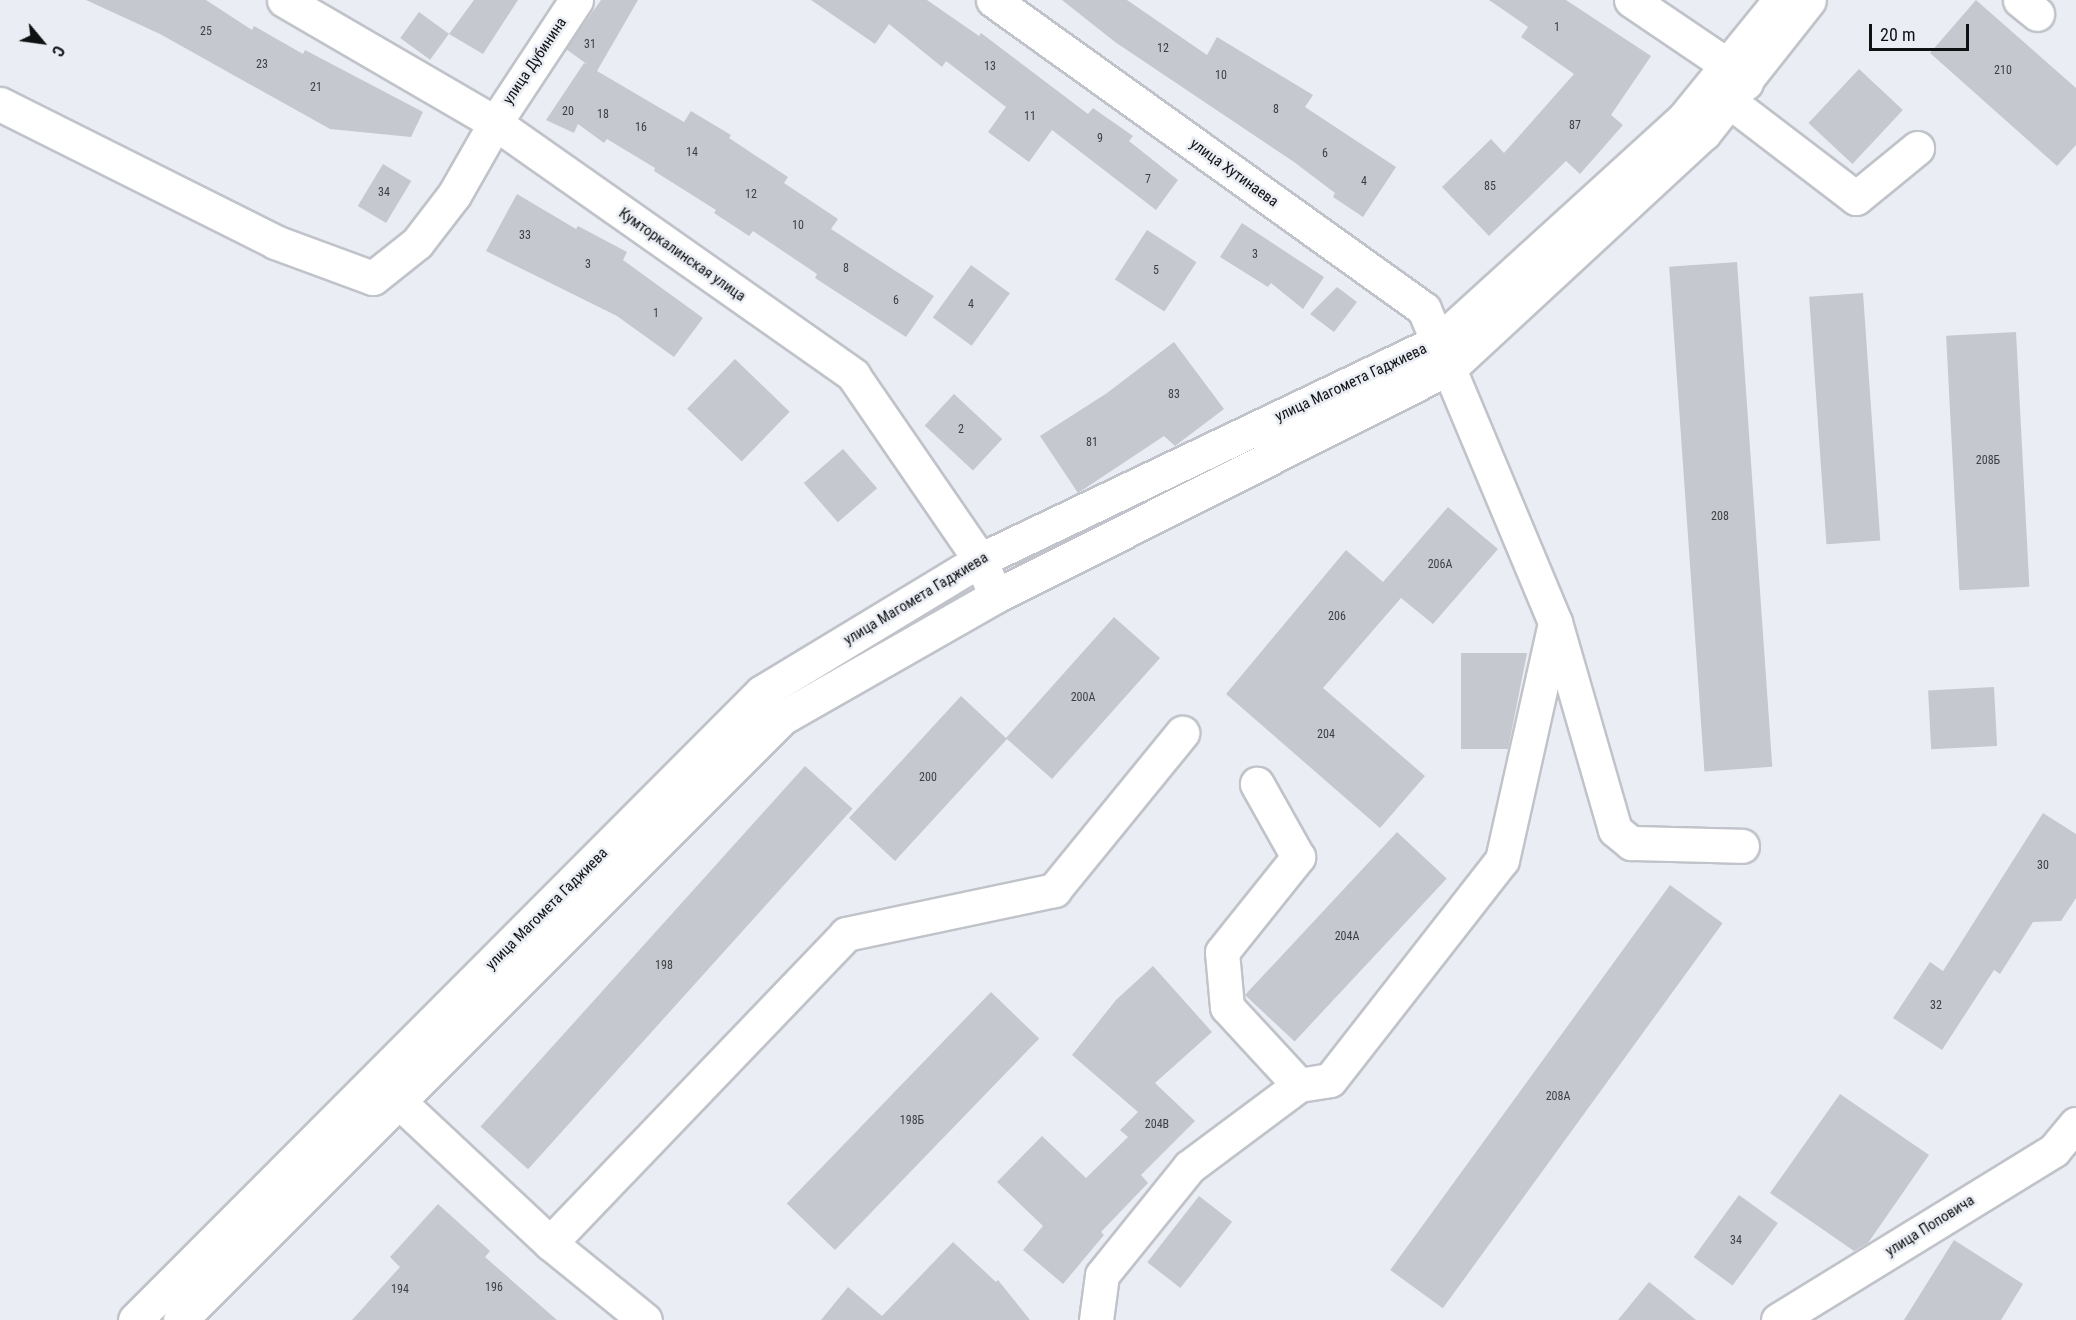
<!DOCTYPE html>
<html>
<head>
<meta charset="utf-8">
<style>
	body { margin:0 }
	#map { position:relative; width:2076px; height:1320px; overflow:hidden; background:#eaeef4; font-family:"Roboto Condensed",sans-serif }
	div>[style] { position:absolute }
	.building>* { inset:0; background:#c5c8ce; transform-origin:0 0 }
	.roads { filter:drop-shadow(2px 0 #c0c3c9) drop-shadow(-2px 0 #c0c3c9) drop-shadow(0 2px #c0c3c9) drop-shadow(0 -2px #c0c3c9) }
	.minor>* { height:33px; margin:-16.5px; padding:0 16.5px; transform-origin:16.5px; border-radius:16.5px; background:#fff }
	.major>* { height:33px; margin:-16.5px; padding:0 16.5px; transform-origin:16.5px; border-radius:16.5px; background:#fff }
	span { translate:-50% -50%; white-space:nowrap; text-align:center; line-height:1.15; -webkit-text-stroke:5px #eaeef4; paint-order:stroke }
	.number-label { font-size:12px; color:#3d3f42 }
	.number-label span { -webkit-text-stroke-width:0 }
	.street-label { font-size:15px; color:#101113 }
	.north { position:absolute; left:12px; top:12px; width:60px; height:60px; -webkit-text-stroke:4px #eaeef4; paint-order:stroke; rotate:119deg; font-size:16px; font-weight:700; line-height:24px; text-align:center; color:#101113 }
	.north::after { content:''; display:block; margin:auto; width:21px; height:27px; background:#101113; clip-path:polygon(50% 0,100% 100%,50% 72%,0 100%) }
	.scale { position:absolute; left:1869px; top:24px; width:100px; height:27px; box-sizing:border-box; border:3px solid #101113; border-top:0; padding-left:8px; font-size:18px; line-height:21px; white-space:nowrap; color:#101113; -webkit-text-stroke:4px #eaeef4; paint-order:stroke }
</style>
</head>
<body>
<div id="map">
	<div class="building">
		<div style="clip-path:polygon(86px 0,206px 0,252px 30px,254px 26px,303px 54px,305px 50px,423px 112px,411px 137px,330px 129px,160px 34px)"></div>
		<div style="clip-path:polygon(474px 0,518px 0,483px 54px,449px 34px)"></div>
		<div style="clip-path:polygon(601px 0,638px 0,597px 71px,684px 122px,691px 111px,731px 135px,729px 138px,788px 177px,784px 183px,838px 219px,831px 229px,934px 296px,906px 337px,815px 278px,817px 274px,753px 231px,749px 236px,714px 213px,716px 210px,654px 171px,655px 168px,607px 139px,604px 143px,578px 124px,574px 133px,546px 120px,584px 63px,588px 65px,566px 49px)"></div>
		<div style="clip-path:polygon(811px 0,927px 0,979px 36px,981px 33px,1088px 114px,1093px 108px,1133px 136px,1129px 141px,1178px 180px,1156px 210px,1052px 130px,1029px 162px,988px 132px,1006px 107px,946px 61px,942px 67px,889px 24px,875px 44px)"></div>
		<div style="clip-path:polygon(1062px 0,1127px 0,1207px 55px,1217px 37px,1313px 95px,1305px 107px,1396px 167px,1363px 217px,1333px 197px,1335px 193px,1294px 162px,1115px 42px)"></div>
		<div style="clip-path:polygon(1489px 0,1566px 0,1651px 56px,1611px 115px,1623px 125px,1580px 174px,1566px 161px,1489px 236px,1442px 187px,1491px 139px,1504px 153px,1574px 74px,1521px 37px,1528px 27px)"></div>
		<div style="clip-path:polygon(1976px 0,2076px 88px,2076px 145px,2057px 166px,1930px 53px)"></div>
		<div style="left:419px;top:12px;width:37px;height:32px;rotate:36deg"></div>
		<div style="left:1859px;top:69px;width:60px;height:74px;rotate:43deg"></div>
		<div style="left:383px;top:164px;width:33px;height:49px;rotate:31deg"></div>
		<div style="clip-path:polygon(517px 194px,576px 229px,578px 226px,627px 252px,623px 260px,703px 318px,674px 357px,617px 316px,486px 251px)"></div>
		<div style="clip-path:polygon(1242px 223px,1324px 277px,1303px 309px,1271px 283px,1268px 287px,1220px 257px)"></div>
		<div style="left:1147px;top:230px;width:59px;height:59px;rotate:33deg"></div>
		<div style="left:1737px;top:262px;width:506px;height:68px;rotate:86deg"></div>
		<div style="left:971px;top:265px;width:48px;height:65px;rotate:36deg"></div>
		<div style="clip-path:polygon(1337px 287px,1357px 302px,1334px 332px,1310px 314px)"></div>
		<div style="left:1863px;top:293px;width:248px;height:54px;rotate:86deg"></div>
		<div style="left:2016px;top:332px;width:255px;height:70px;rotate:87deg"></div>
		<div style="clip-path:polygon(1174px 342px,1224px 409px,1175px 446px,1164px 436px,1078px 493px,1040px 436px,1107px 393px)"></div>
		<div style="left:735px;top:359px;width:76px;height:69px;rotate:44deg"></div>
		<div style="left:954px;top:394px;width:66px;height:43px;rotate:43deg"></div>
		<div style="left:843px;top:449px;width:52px;height:52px;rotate:49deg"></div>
		<div style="clip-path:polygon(1448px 507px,1498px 549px,1433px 624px,1401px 598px,1323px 688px,1425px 776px,1380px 828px,1226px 694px,1346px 550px,1383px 582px)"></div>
		<div style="clip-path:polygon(1114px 617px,1160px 658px,1052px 779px,1007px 739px,895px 861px,849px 818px,961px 696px,1006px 738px)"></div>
		<div style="clip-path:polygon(1461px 653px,1527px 653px,1508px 749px,1461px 749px)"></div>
		<div style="left:1994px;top:687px;width:59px;height:66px;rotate:87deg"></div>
		<div style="left:805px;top:766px;width:64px;height:485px;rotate:42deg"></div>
		<div style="clip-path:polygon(2043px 813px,2076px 834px,2076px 898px,2061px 921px,2033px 922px,2000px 974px,1994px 970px,1942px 1050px,1893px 1018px,1930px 962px,1943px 971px)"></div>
		<div style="left:1397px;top:832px;width:68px;height:223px;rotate:43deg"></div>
		<div style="left:1670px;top:885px;width:65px;height:476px;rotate:36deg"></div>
		<div style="clip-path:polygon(1153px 966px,1212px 1032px,1155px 1083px,1195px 1121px,1141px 1175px,1148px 1183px,1101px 1232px,1104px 1235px,1063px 1284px,1023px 1250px,1043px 1226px,997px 1182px,1042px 1136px,1086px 1178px,1128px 1137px,1120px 1130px,1138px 1112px,1072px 1055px,1116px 1000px)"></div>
		<div style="left:991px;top:992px;width:67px;height:294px;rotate:44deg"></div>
		<div style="clip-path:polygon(1840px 1094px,1929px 1155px,1868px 1243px,1854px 1251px,1770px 1193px)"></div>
		<div style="left:1739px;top:1195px;width:48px;height:77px;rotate:36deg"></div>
		<div style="left:1199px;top:1196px;width:42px;height:84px;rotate:38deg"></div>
		<div style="clip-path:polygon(438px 1204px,490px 1251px,485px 1257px,557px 1320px,352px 1320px,400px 1267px,390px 1257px)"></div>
		<div style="clip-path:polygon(1954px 1240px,2023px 1284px,2001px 1320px,1904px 1320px)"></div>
		<div style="clip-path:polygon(953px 1242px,996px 1282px,998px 1280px,1030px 1320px,821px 1320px,848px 1287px,882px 1316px)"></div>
		<div style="clip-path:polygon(1649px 1282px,1663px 1293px,1696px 1320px,1618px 1320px)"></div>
	</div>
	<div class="roads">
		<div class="minor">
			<div style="left:284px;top:0;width:244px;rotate:30.2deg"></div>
			<div style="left:495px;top:123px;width:438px;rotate:35.1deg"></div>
			<div style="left:853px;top:375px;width:224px;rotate:55.5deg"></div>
			<div style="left:980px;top:560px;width:39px;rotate:66deg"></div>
			<div style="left:993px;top:0;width:530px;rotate:35.64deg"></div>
			<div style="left:1424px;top:309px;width:339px;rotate:67.3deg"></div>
			<div style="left:1555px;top:622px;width:216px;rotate:73.9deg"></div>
			<div style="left:1615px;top:830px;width:21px;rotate:39deg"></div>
			<div style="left:1631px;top:843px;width:111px;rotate:1.5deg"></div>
			<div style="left:1631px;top:0;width:116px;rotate:34.1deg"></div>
			<div style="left:1727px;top:65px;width:26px;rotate:43deg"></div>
			<div style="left:2020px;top:0;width:22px;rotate:39deg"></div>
			<div style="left:1712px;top:88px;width:181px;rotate:37.4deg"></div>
			<div style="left:1856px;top:198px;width:79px;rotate:-39.3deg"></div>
			<div style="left:0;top:104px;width:308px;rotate:26.6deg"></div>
			<div style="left:275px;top:242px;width:104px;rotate:20.2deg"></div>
			<div style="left:373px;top:278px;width:56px;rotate:-38.5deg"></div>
			<div style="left:417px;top:243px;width:61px;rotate:-52.4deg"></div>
			<div style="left:454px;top:195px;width:83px;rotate:-60.3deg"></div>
			<div style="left:495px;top:123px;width:147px;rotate:-56.6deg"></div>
			<div style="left:378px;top:1082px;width:236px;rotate:43.1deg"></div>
			<div style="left:550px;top:1243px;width:428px;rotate:-46.2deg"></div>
			<div style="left:846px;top:934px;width:213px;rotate:-11.9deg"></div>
			<div style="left:1054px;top:890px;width:203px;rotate:-50.8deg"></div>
			<div style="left:1299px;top:1085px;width:31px;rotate:-9deg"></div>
			<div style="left:1330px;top:1080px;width:279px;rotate:-52deg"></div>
			<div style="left:1502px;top:860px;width:239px;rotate:-77.4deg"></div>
			<div style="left:550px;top:1243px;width:122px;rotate:39deg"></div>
			<div style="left:1096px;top:1320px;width:45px;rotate:-82.4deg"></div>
			<div style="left:1102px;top:1275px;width:139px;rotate:-51.1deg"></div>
			<div style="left:1189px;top:1167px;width:137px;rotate:-36.7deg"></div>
			<div style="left:1299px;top:1085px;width:106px;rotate:-132.7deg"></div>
			<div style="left:1227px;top:1007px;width:55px;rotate:-95.2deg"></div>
			<div style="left:1222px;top:952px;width:122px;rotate:-51.3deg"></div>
			<div style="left:1298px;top:857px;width:84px;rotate:-119.3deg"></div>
			<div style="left:1778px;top:1320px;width:324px;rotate:-31.6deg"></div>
			<div style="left:2054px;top:1150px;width:34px;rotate:-50deg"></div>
		</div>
		<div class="major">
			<div style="left:135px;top:1320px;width:887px;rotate:-45.05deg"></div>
			<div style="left:762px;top:692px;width:255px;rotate:-31.2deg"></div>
			<div style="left:980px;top:560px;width:509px;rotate:-25.51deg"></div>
			<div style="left:1439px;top:341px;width:331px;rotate:-42.3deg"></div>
			<div style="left:1684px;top:118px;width:152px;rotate:-50.9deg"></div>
			<div style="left:180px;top:1320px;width:851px;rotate:-45deg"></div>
			<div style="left:782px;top:718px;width:246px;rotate:-29.7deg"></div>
			<div style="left:996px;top:596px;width:509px;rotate:-26.72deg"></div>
			<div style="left:1451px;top:367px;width:345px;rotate:-42.8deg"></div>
			<div style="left:1704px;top:133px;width:169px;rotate:-51.7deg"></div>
		</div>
	</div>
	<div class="number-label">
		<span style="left:1557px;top:28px">1</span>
		<span style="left:206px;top:32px">25</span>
		<span style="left:590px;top:45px">31</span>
		<span style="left:1163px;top:49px">12</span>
		<span style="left:262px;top:65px">23</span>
		<span style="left:990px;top:67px">13</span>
		<span style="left:2003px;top:71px">210</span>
		<span style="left:1221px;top:76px">10</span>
		<span style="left:316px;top:88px">21</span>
		<span style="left:1276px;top:110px">8</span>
		<span style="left:568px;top:112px">20</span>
		<span style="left:603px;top:115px">18</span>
		<span style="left:1030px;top:117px">11</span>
		<span style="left:1575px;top:126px">87</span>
		<span style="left:641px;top:128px">16</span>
		<span style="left:1100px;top:139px">9</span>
		<span style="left:692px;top:153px">14</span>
		<span style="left:1325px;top:154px">6</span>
		<span style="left:1148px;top:180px">7</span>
		<span style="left:1364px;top:182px">4</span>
		<span style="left:1490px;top:187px">85</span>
		<span style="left:384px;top:193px">34</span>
		<span style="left:751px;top:195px">12</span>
		<span style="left:798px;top:226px">10</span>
		<span style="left:525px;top:236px">33</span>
		<span style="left:1255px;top:255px">3</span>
		<span style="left:588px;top:265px">3</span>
		<span style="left:846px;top:269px">8</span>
		<span style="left:1156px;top:271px">5</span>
		<span style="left:896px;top:301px">6</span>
		<span style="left:971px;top:305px">4</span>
		<span style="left:656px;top:314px">1</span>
		<span style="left:1174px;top:395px">83</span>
		<span style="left:961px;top:430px">2</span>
		<span style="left:1092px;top:443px">81</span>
		<span style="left:1988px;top:461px">208Б</span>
		<span style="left:1720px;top:517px">208</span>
		<span style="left:1440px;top:565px">206А</span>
		<span style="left:1337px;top:617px">206</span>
		<span style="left:1083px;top:698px">200А</span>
		<span style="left:1326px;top:735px">204</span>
		<span style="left:928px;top:778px">200</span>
		<span style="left:2043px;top:866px">30</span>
		<span style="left:1347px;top:937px">204А</span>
		<span style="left:664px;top:966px">198</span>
		<span style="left:1936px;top:1006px">32</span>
		<span style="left:1558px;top:1097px">208А</span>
		<span style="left:912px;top:1121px">198Б</span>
		<span style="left:1157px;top:1125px">204В</span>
		<span style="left:1736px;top:1241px">34</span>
		<span style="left:494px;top:1288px">196</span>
		<span style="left:400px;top:1290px">194</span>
	</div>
	<div class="street-label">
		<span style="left:535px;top:61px;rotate:-56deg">улица Дубинина</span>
		<span style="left:1234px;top:173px;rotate:36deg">улица Хутинаева</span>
		<span style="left:682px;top:255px;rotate:35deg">Кумторкалинская улица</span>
		<span style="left:1351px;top:383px;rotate:-25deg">улица Магомета Гаджиева</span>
		<span style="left:916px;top:599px;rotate:-31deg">улица Магомета Гаджиева</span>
		<span style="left:547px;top:909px;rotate:-45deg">улица Магомета Гаджиева</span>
		<span style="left:1930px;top:1226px;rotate:-32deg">улица Поповича</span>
	</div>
	<div class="north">С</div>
	<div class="scale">20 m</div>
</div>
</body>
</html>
